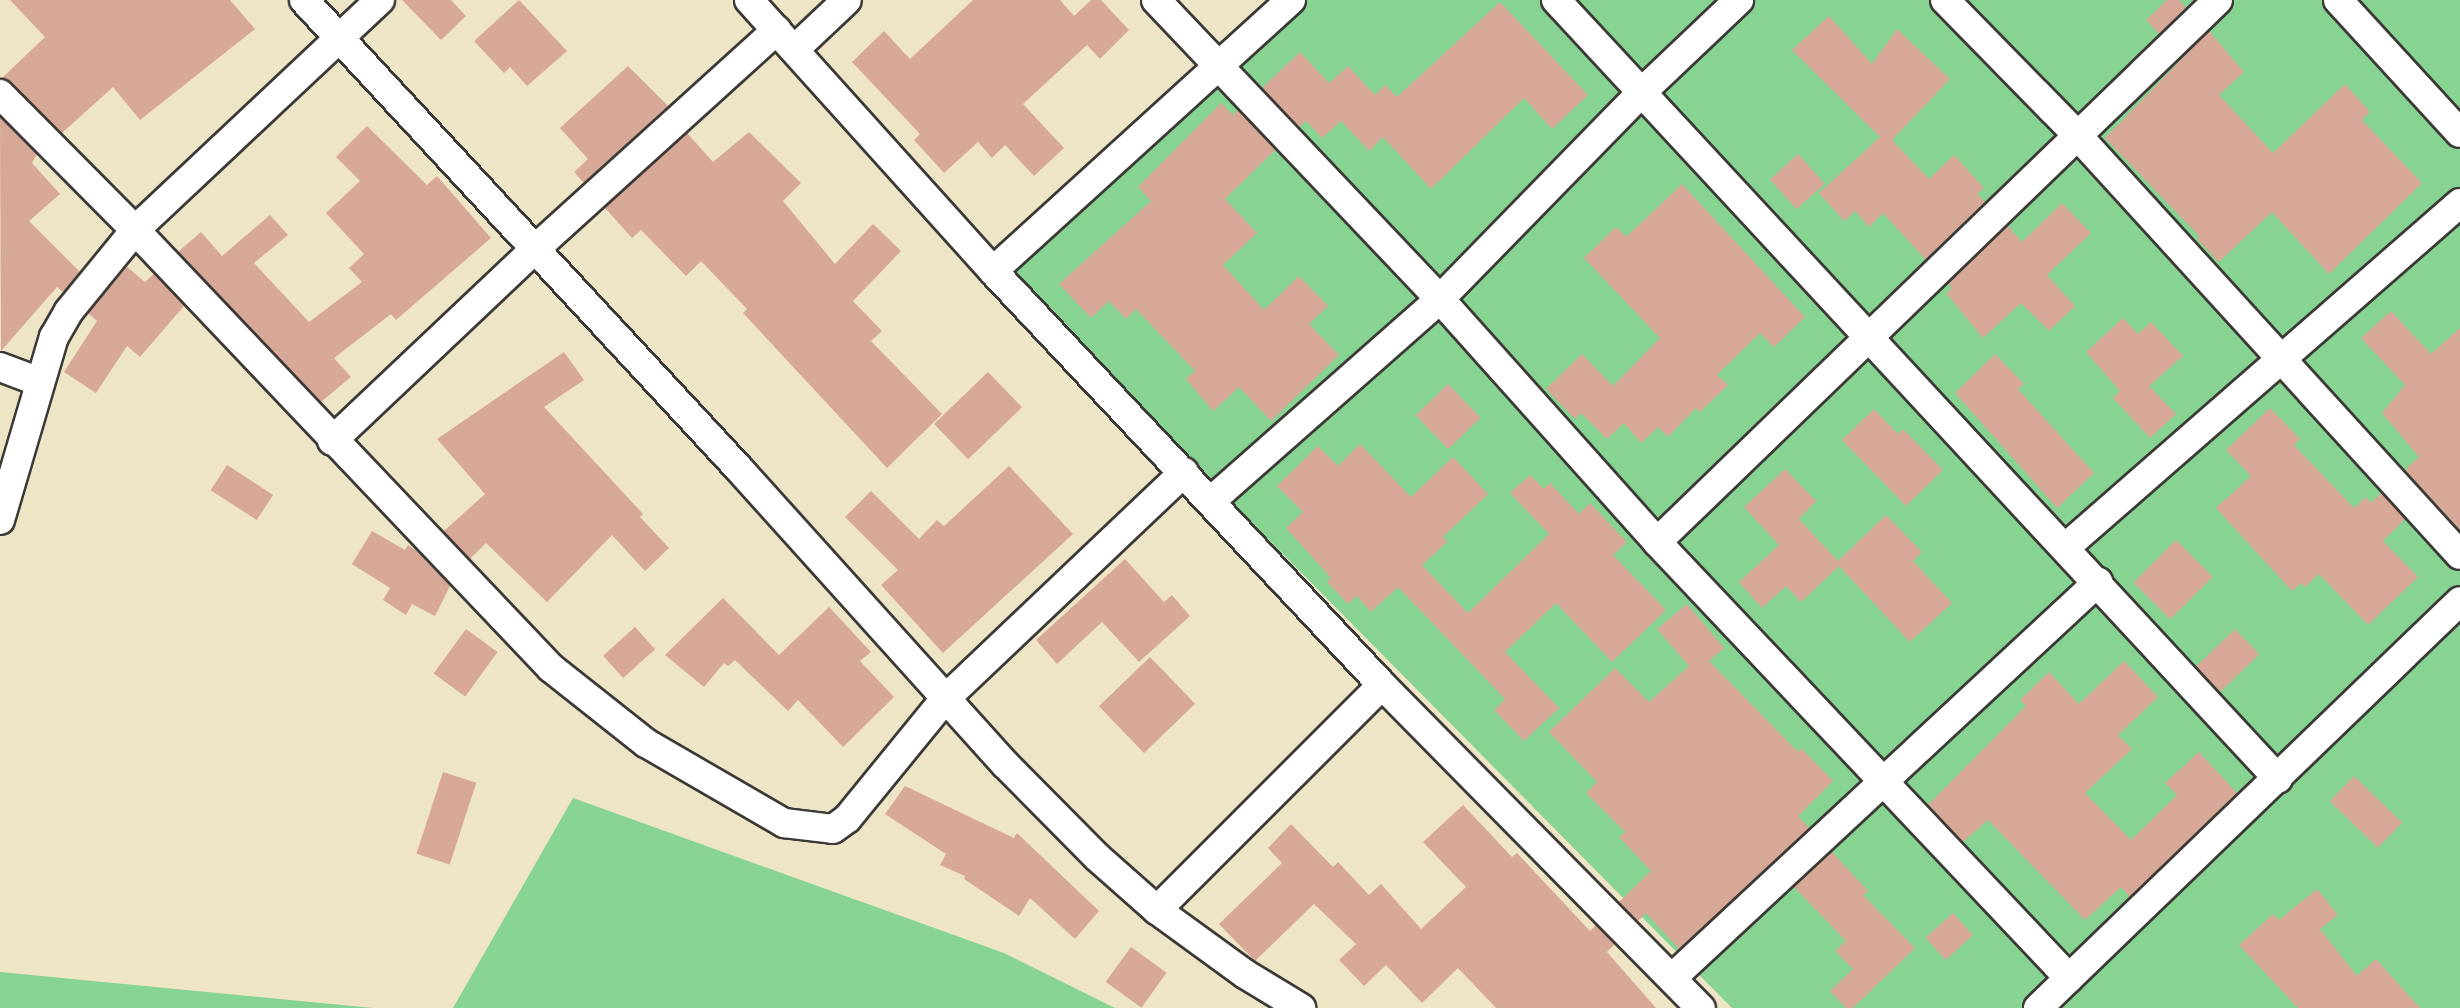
<!DOCTYPE html>
<html>
<head>
<meta charset="utf-8">
<style>
	body { margin:0 }
	#map { position:relative; width:2460px; height:1008px; overflow:hidden; background:#eee5c7; font-family:Itim,sans-serif }
	div>[style] { position:absolute }
	.green>* { inset:0; background:#86d392 }
	.building>* { inset:0; background:#d7a897; transform-origin:0 0 }
	.roads { filter:drop-shadow(2px 0 #3c3a36) drop-shadow(-2px 0 #3c3a36) drop-shadow(0 2px #3c3a36) drop-shadow(0 -2px #3c3a36) }
	.minor>* { height:28px; margin:-14px; padding:0 14px; transform-origin:14px; border-radius:14px; background:#fff }
	span { translate:-50% -50%; white-space:nowrap; text-align:center; line-height:1.15; -webkit-text-stroke:4.5px #fcf5e5; paint-order:stroke }
</style>
</head>
<body>
<div id="map">
	<div class="green">
		<div style="clip-path:polygon(1288px 0,2460px 0,2460px 1008px,1732px 1008px,1007px 275px)"></div>
		<div style="clip-path:polygon(573px 798px,1004px 953px,1115px 1008px,453px 1008px)"></div>
		<div style="clip-path:polygon(0 972px,373px 1008px,0 1008px)"></div>
	</div>
	<div class="building">
		<div style="clip-path:polygon(10px 0,230px 0,255px 29px,140px 120px,113px 87px,62px 133px,12px 82px,2px 78px,45px 37px)"></div>
		<div style="clip-path:polygon(402px 0,451px 0,466px 16px,441px 40px)"></div>
		<div style="clip-path:polygon(519px 0,567px 51px,527px 86px,510px 67px,504px 73px,474px 41px)"></div>
		<div style="clip-path:polygon(973px 0,1060px 0,1074px 16px,1091px 0,1101px 0,1129px 30px,1100px 59px,1087px 45px,1023px 104px,1064px 148px,1034px 176px,1005px 145px,992px 158px,978px 142px,944px 173px,914px 140px,920px 134px,852px 62px,884px 31px,910px 59px)"></div>
		<div style="clip-path:polygon(2167px 0,2179px 0,2186px 8px,2159px 34px,2146px 20px)"></div>
		<div style="clip-path:polygon(1500px 2px,1588px 95px,1552px 129px,1524px 98px,1431px 189px,1383px 137px,1369px 151px,1341px 121px,1322px 138px,1306px 121px,1299px 127px,1262px 88px,1300px 52px,1329px 83px,1348px 66px,1375px 95px,1385px 85px,1397px 97px)"></div>
		<div style="clip-path:polygon(1829px 16px,1872px 64px,1897px 29px,1950px 79px,1892px 140px,1929px 179px,1954px 155px,1984px 188px,1977px 194px,1985px 202px,1926px 260px,1883px 213px,1869px 227px,1855px 211px,1844px 221px,1819px 193px,1880px 137px,1792px 50px)"></div>
		<div style="clip-path:polygon(2209px 31px,2244px 72px,2219px 95px,2273px 153px,2345px 84px,2370px 112px,2362px 120px,2422px 183px,2329px 274px,2272px 212px,2219px 262px,2197px 239px,2200px 237px,2105px 138px)"></div>
		<div style="clip-path:polygon(628px 66px,668px 106px,584px 183px,574px 172px,588px 159px,560px 128px)"></div>
		<div style="clip-path:polygon(1221px 103px,1233px 115px,1238px 110px,1275px 150px,1225px 199px,1257px 233px,1223px 265px,1264px 310px,1299px 276px,1328px 306px,1309px 324px,1339px 355px,1271px 421px,1239px 387px,1213px 411px,1186px 379px,1195px 371px,1136px 309px,1126px 319px,1109px 301px,1091px 318px,1059px 284px,1151px 201px,1138px 187px)"></div>
		<div style="clip-path:polygon(0 117px,37px 154px,32px 163px,60px 194px,29px 221px,80px 272px,63px 292px,57px 287px,1px 351px)"></div>
		<div style="clip-path:polygon(367px 126px,427px 185px,437px 176px,491px 238px,396px 320px,391px 314px,334px 358px,351px 377px,321px 402px,178px 252px,201px 232px,222px 256px,270px 215px,288px 235px,254px 263px,309px 322px,362px 282px,349px 268px,364px 254px,326px 213px,360px 181px,336px 157px)"></div>
		<div style="clip-path:polygon(749px 132px,801px 183px,783px 201px,835px 264px,873px 224px,901px 251px,853px 301px,882px 331px,871px 341px,942px 414px,887px 468px,743px 313px,747px 309px,701px 261px,686px 276px,641px 230px,632px 238px,605px 208px,687px 133px,713px 162px)"></div>
		<div style="left:1798px;top:154px;width:40px;height:38px;rotate:48deg"></div>
		<div style="clip-path:polygon(1682px 184px,1805px 317px,1774px 347px,1760px 333px,1717px 375px,1728px 385px,1700px 412px,1696px 408px,1668px 437px,1658px 427px,1641px 443px,1624px 423px,1607px 439px,1581px 413px,1575px 419px,1546px 389px,1582px 354px,1613px 386px,1660px 338px,1584px 258px,1616px 227px,1626px 237px)"></div>
		<div style="clip-path:polygon(2062px 203px,2091px 233px,2047px 275px,2075px 306px,2049px 331px,2021px 303px,1983px 338px,1946px 293px,1952px 288px,1948px 284px,2008px 226px,2022px 242px)"></div>
		<div style="clip-path:polygon(127px 267px,145px 282px,154px 274px,184px 306px,140px 357px,127px 346px,96px 393px,64px 372px,97px 321px,88px 313px)"></div>
		<div style="clip-path:polygon(2391px 311px,2431px 354px,2460px 328px,2460px 531px,2405px 470px,2419px 457px,2382px 413px,2405px 385px,2361px 338px)"></div>
		<div style="clip-path:polygon(2123px 318px,2138px 334px,2151px 322px,2183px 356px,2149px 386px,2176px 414px,2150px 438px,2113px 398px,2120px 391px,2086px 352px)"></div>
		<div style="clip-path:polygon(564px 352px,584px 380px,544px 407px,643px 514px,640px 517px,669px 548px,645px 571px,612px 535px,547px 602px,486px 543px,470px 559px,444px 531px,485px 494px,437px 439px)"></div>
		<div style="clip-path:polygon(1995px 354px,2024px 384px,2018px 389px,2094px 473px,2057px 508px,1955px 393px)"></div>
		<div style="left:988px;top:372px;width:49px;height:75px;rotate:46deg"></div>
		<div style="left:1448px;top:384px;width:47px;height:45px;rotate:46deg"></div>
		<div style="clip-path:polygon(2270px 408px,2300px 439px,2294px 445px,2354px 508px,2366px 497px,2371px 503px,2381px 493px,2405px 519px,2383px 541px,2418px 577px,2368px 625px,2319px 574px,2305px 587px,2301px 583px,2292px 591px,2216px 508px,2251px 476px,2226px 450px)"></div>
		<div style="clip-path:polygon(1874px 409px,1898px 434px,1903px 429px,1943px 470px,1906px 506px,1842px 440px)"></div>
		<div style="clip-path:polygon(1360px 444px,1411px 497px,1453px 457px,1488px 494px,1443px 537px,1447px 542px,1422px 565px,1468px 613px,1549px 534px,1510px 493px,1530px 475px,1544px 489px,1550px 483px,1579px 514px,1590px 503px,1627px 542px,1613px 555px,1666px 610px,1612px 662px,1556px 603px,1505px 652px,1559px 708px,1524px 741px,1494px 710px,1505px 699px,1398px 587px,1371px 612px,1357px 596px,1348px 604px,1327px 582px,1331px 578px,1286px 528px,1303px 512px,1277px 486px,1318px 446px,1338px 466px)"></div>
		<div style="left:227px;top:465px;width:55px;height:30px;rotate:33deg"></div>
		<div style="clip-path:polygon(1009px 466px,1073px 534px,943px 653px,881px 585px,898px 570px,845px 517px,871px 491px,919px 539px,937px 520px,944px 526px)"></div>
		<div style="clip-path:polygon(1785px 469px,1816px 501px,1799px 519px,1838px 561px,1886px 515px,1922px 552px,1913px 561px,1952px 603px,1910px 642px,1839px 566px,1801px 602px,1786px 586px,1762px 608px,1739px 582px,1779px 545px,1744px 507px)"></div>
		<div style="clip-path:polygon(372px 531px,405px 550px,408px 545px,417px 551px,450px 586px,435px 616px,412px 604px,406px 615px,383px 600px,390px 588px,352px 564px)"></div>
		<div style="left:2176px;top:540px;width:52px;height:60px;rotate:45deg"></div>
		<div style="clip-path:polygon(1125px 559px,1164px 602px,1172px 595px,1190px 616px,1139px 662px,1102px 622px,1057px 664px,1036px 640px)"></div>
		<div style="clip-path:polygon(723px 598px,779px 655px,829px 607px,871px 652px,860px 661px,894px 697px,843px 747px,798px 700px,788px 711px,735px 660px,728px 666px,724px 663px,704px 687px,665px 655px)"></div>
		<div style="clip-path:polygon(1687px 604px,1724px 648px,1709px 661px,1798px 752px,1801px 748px,1833px 781px,1798px 816px,1809px 828px,1679px 949px,1646px 913px,1638px 921px,1619px 902px,1651px 871px,1619px 837px,1625px 832px,1586px 793px,1597px 782px,1549px 732px,1615px 668px,1649px 702px,1689px 666px,1657px 629px)"></div>
		<div style="left:635px;top:627px;width:30px;height:43px;rotate:48deg"></div>
		<div style="left:466px;top:629px;width:39px;height:55px;rotate:36deg"></div>
		<div style="left:2235px;top:629px;width:35px;height:54px;rotate:46deg"></div>
		<div style="left:1150px;top:657px;width:65px;height:71px;rotate:46deg"></div>
		<div style="clip-path:polygon(2124px 661px,2158px 697px,2118px 735px,2132px 749px,2085px 793px,2131px 840px,2177px 795px,2165px 783px,2199px 752px,2237px 793px,2130px 897px,2121px 887px,2085px 920px,1988px 820px,1963px 842px,1928px 805px,2026px 706px,2020px 700px,2049px 672px,2079px 704px)"></div>
		<div style="left:443px;top:772px;width:35px;height:86px;rotate:18deg"></div>
		<div style="left:2354px;top:776px;width:67px;height:35px;rotate:44deg"></div>
		<div style="clip-path:polygon(905px 786px,1014px 838px,1017px 833px,1099px 911px,1075px 939px,1030px 898px,1019px 916px,964px 879px,965px 876px,940px 865px,946px 854px,885px 814px)"></div>
		<div style="clip-path:polygon(1463px 805px,1512px 857px,1517px 853px,1590px 931px,1596px 925px,1615px 944px,1607px 952px,1656px 1008px,1496px 1008px,1458px 968px,1422px 1003px,1386px 965px,1364px 986px,1339px 960px,1356px 944px,1314px 904px,1255px 961px,1219px 924px,1282px 863px,1268px 848px,1291px 824px,1333px 867px,1338px 862px,1369px 895px,1381px 884px,1421px 929px,1466px 887px,1423px 842px)"></div>
		<div style="clip-path:polygon(1832px 852px,1868px 891px,1863px 895px,1915px 948px,1853px 1008px,1846px 1008px,1830px 991px,1853px 969px,1835px 951px,1846px 941px,1794px 887px)"></div>
		<div style="clip-path:polygon(2317px 889px,2338px 915px,2320px 929px,2357px 976px,2376px 959px,2420px 1008px,2298px 1008px,2239px 945px,2273px 914px,2279px 920px)"></div>
		<div style="left:1953px;top:913px;width:30px;height:37px;rotate:48deg"></div>
		<div style="left:1131px;top:947px;width:44px;height:43px;rotate:36deg"></div>
	</div>
	<div class="roads">
		<div class="minor">
			<div style="left:304px;top:0;width:643px;rotate:47.14deg"></div>
			<div style="left:741px;top:471px;width:394px;rotate:48deg"></div>
			<div style="left:1005px;top:764px;width:131px;rotate:45.3deg"></div>
			<div style="left:1097px;top:857px;width:80px;rotate:41.5deg"></div>
			<div style="left:1157px;top:910px;width:109px;rotate:36deg"></div>
			<div style="left:1245px;top:974px;width:66px;rotate:31.3deg"></div>
			<div style="left:749px;top:0;width:365px;rotate:48deg"></div>
			<div style="left:993px;top:271px;width:568px;rotate:46.78deg"></div>
			<div style="left:1382px;top:685px;width:454px;rotate:45.4deg"></div>
			<div style="left:1156px;top:0;width:412px;rotate:46.5deg"></div>
			<div style="left:1440px;top:299px;width:326px;rotate:48.2deg"></div>
			<div style="left:1657px;top:542px;width:600px;rotate:46.62deg"></div>
			<div style="left:1556px;top:0;width:1062px;rotate:47.17deg"></div>
			<div style="left:1945px;top:0;width:189px;rotate:45.6deg"></div>
			<div style="left:2077px;top:135px;width:568px;rotate:47.64deg"></div>
			<div style="left:2338px;top:0;width:180px;rotate:47.5deg"></div>
			<div style="left:795px;top:49px;width:71px;rotate:-43.3deg"></div>
			<div style="left:0;top:94px;width:192px;rotate:45.2deg"></div>
			<div style="left:135px;top:230px;width:604px;rotate:46.48deg"></div>
			<div style="left:551px;top:668px;width:121px;rotate:38.3deg"></div>
			<div style="left:646px;top:743px;width:160px;rotate:30.1deg"></div>
			<div style="left:784px;top:823px;width:49px;rotate:7deg"></div>
			<div style="left:833px;top:829px;width:17px;rotate:-36deg"></div>
			<div style="left:847px;top:819px;width:154px;rotate:-50.8deg"></div>
			<div style="left:944px;top:700px;width:331px;rotate:-43.5deg"></div>
			<div style="left:993px;top:271px;width:403px;rotate:-42.3deg"></div>
			<div style="left:0;top:367px;width:43px;rotate:20.6deg"></div>
			<div style="left:332px;top:441px;width:277px;rotate:-43.4deg"></div>
			<div style="left:533px;top:251px;width:329px;rotate:-42.2deg"></div>
			<div style="left:1211px;top:501px;width:305px;rotate:-41.4deg"></div>
			<div style="left:1440px;top:299px;width:289px;rotate:-45.7deg"></div>
			<div style="left:1642px;top:92px;width:134px;rotate:-43.5deg"></div>
			<div style="left:0;top:520px;width:191px;rotate:-73.6deg"></div>
			<div style="left:54px;top:337px;width:30px;rotate:-60deg"></div>
			<div style="left:69px;top:311px;width:104px;rotate:-50.8deg"></div>
			<div style="left:135px;top:230px;width:336px;rotate:-43.2deg"></div>
			<div style="left:1657px;top:542px;width:780px;rotate:-44.01deg"></div>
			<div style="left:2066px;top:547px;width:523px;rotate:-41.12deg"></div>
			<div style="left:1157px;top:910px;width:318px;rotate:-45deg"></div>
			<div style="left:1672px;top:978px;width:582px;rotate:-42.91deg"></div>
			<div style="left:2038px;top:1008px;width:586px;rotate:-43.96deg"></div>
		</div>
	</div>
</div>
</body>
</html>
